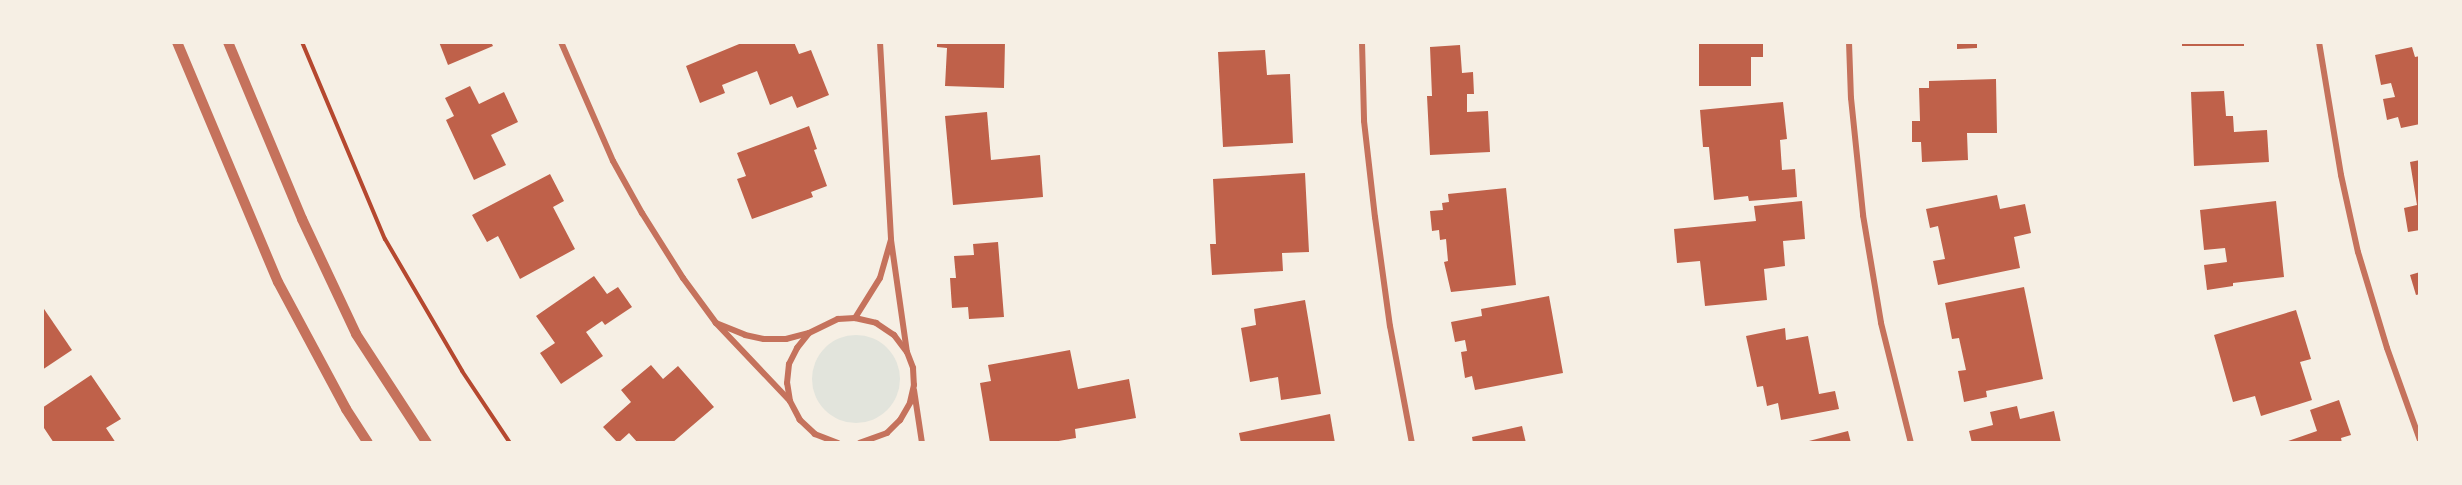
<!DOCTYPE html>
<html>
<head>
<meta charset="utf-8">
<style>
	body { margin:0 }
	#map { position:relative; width:2462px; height:485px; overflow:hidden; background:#f6efe4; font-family:Figtree,sans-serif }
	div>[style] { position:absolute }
	.green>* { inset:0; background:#e2e4dc }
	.round { border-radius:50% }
	.building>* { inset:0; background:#bf614a; transform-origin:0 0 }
	.path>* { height:4px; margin:-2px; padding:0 2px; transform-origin:2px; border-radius:2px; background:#b5482f }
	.minor>* { height:6px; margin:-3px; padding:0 3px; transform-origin:3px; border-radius:3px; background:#c5725c }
	.tertiary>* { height:10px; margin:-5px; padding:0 5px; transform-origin:5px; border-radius:5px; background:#c5725c }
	span { translate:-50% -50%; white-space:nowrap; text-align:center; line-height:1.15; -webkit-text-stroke:6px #f6efe4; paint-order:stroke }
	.frame { position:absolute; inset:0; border:44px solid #f6efe4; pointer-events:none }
</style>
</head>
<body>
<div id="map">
	<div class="green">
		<div class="round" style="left:812px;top:335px;width:88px;height:88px"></div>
	</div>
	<div class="building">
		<div style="clip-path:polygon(439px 42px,491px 42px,493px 46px,448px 65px)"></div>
		<div style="clip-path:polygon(744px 42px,794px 42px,799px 54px,811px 50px,829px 95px,797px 108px,792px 96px,770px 105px,757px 71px,722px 85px,725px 93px,700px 103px,686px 66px)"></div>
		<div style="clip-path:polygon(937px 42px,1005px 42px,1004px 88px,945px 86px,947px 48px,937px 47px)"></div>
		<div style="clip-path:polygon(1699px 42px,1763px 42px,1763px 57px,1751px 57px,1751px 86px,1699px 86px)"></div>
		<div style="clip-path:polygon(1957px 42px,1977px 42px,1977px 48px,1957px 49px)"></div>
		<div style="left:2182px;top:42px;width:62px;height:4px"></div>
		<div style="clip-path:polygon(1460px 45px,1462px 73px,1473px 72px,1474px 94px,1467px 94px,1467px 112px,1488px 111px,1490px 152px,1430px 155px,1427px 96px,1432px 96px,1430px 47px)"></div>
		<div style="clip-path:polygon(2412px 47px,2415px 57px,2420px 56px,2420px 124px,2401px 128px,2398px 117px,2387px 120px,2383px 99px,2395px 97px,2391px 83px,2381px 85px,2375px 55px)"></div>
		<div style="clip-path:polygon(1265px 50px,1267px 75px,1290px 74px,1293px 143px,1223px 147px,1218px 52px)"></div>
		<div style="clip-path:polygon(1996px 79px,1997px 133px,1967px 133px,1968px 160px,1922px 162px,1921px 142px,1912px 142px,1912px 121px,1920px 121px,1919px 88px,1929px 88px,1929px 81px)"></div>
		<div style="clip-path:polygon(470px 86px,479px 104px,504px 92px,518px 122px,491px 135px,506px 165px,474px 180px,446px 120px,454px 116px,445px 98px)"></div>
		<div style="clip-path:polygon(2224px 91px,2226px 116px,2233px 116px,2234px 132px,2267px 130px,2269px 162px,2194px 166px,2191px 92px)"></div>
		<div style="clip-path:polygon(1783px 102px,1787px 139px,1780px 140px,1782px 170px,1795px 169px,1797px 197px,1749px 201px,1748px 196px,1714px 200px,1709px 147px,1703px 147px,1700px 110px)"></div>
		<div style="clip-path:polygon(987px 112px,991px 160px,1040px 155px,1043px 197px,953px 205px,945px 116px)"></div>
		<div style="clip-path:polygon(809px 126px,817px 149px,814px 150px,827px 186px,811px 192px,813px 197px,752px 219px,737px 179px,746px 176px,737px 153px)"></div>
		<div style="clip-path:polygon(2420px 160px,2420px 230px,2408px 232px,2404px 208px,2417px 205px,2410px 162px)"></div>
		<div style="clip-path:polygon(1305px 173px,1309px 252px,1282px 253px,1283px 271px,1212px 275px,1210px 244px,1216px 244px,1213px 179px)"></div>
		<div style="clip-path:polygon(550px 174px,564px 201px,553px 207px,575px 249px,520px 279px,498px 236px,487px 242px,472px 215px)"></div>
		<div style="clip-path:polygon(1506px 188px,1516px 285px,1451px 292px,1444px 262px,1448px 261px,1446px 239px,1440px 240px,1439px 230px,1432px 231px,1430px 211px,1443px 210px,1442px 203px,1449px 202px,1448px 194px)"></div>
		<div style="clip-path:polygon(1997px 195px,2000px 209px,2025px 204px,2031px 233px,2014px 237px,2020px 268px,1938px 285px,1933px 261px,1945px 259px,1938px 226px,1930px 228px,1926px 209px)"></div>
		<div style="clip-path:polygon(1802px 201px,1805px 239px,1783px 241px,1785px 266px,1764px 269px,1767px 300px,1705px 306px,1700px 261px,1677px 263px,1674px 229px,1756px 221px,1754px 206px)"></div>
		<div style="clip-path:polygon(2276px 201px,2284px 277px,2233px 283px,2233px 286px,2207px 290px,2204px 265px,2227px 262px,2225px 248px,2204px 250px,2200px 210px)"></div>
		<div style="clip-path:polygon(998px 242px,1004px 317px,969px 319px,968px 307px,952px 308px,950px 278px,956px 278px,954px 256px,974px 255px,973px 244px)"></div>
		<div style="clip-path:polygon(2420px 272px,2420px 294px,2416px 295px,2410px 275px)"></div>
		<div style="clip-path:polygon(594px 276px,607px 294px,618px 287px,632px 307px,605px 325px,602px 321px,586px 332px,603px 356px,561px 384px,540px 353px,555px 343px,536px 316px)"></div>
		<div style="clip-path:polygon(2024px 287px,2043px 379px,1986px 391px,1987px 397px,1964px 402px,1958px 371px,1966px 370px,1959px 338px,1952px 339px,1945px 303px)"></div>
		<div style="clip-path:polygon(1549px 296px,1563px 373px,1475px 390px,1472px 376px,1465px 378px,1461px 352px,1467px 351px,1465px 340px,1455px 342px,1451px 322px,1482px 316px,1481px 309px)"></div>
		<div style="clip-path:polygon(1305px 300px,1321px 394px,1281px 400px,1278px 377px,1250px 382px,1241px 328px,1256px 325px,1254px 309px)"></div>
		<div style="clip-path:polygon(42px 306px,72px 350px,42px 370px)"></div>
		<div style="clip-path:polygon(2296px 310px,2311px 359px,2300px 362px,2312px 400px,2261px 416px,2255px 396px,2233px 402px,2214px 335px)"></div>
		<div style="clip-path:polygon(1785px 328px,1786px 340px,1808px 336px,1819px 394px,1835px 391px,1839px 409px,1781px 420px,1778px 403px,1767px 406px,1763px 386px,1757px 387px,1746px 336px)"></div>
		<div style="clip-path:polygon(1070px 350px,1078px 389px,1129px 379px,1136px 418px,1075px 429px,1076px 438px,1047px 443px,990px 443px,980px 383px,991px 381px,988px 365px)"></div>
		<div style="clip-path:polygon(651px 365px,663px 379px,678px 366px,714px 407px,672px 443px,638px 443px,629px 433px,618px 443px,603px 427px,631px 402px,621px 390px)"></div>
		<div style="clip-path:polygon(91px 375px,121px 419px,106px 428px,116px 443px,54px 443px,42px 425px,42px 408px)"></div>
		<div style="clip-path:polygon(2339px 400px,2351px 435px,2341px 438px,2342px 443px,2282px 443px,2317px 431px,2310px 410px)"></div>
		<div style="clip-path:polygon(2017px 406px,2020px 419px,2054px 411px,2061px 443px,1972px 443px,1969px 431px,1993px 425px,1990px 412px)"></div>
		<div style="clip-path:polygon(1330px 414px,1335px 443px,1241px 443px,1239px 433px)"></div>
		<div style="clip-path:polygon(1522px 426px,1526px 443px,1473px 443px,1472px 437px)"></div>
		<div style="clip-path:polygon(1848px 431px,1851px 443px,1805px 443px,1805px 442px)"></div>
	</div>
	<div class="path">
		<div style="left:302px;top:42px;width:214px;rotate:67.2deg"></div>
		<div style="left:385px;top:239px;width:153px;rotate:59.7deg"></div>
		<div style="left:462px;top:371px;width:87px;rotate:56.3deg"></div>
	</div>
	<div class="minor">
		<div style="left:561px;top:42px;width:130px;rotate:66.4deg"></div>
		<div style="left:613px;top:161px;width:60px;rotate:60.9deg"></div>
		<div style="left:642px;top:213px;width:77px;rotate:57.8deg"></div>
		<div style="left:683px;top:278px;width:56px;rotate:53.7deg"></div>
		<div style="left:880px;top:42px;width:198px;rotate:86.8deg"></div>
		<div style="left:1362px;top:42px;width:79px;rotate:88.5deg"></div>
		<div style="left:1364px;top:121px;width:97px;rotate:83.5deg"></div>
		<div style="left:1375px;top:217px;width:110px;rotate:82.2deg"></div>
		<div style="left:1390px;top:326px;width:119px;rotate:79.4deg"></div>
		<div style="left:1849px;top:42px;width:56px;rotate:88deg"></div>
		<div style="left:1851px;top:98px;width:118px;rotate:84.1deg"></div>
		<div style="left:1863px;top:215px;width:109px;rotate:80.5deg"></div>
		<div style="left:1881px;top:323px;width:124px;rotate:76deg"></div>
		<div style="left:2319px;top:42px;width:135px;rotate:80.6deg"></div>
		<div style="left:2341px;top:175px;width:79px;rotate:77.6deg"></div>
		<div style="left:2358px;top:252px;width:100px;rotate:73.2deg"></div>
		<div style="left:2387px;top:348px;width:98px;rotate:70.3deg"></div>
		<div style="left:855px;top:318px;width:47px;rotate:-58deg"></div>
		<div style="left:880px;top:278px;width:40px;rotate:-74deg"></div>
		<div style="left:891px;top:240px;width:113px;rotate:81.9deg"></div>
		<div style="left:914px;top:390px;width:54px;rotate:81.4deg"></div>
		<div style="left:790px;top:401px;width:108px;rotate:-133.5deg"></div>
		<div style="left:716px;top:323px;width:31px;rotate:22deg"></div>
		<div style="left:745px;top:335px;width:19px;rotate:12deg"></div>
		<div style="left:764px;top:339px;width:22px"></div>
		<div style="left:786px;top:339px;width:23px;rotate:-15deg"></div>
		<div style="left:838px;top:443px;width:25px;rotate:-159deg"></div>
		<div style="left:815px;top:434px;width:21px;rotate:-137deg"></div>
		<div style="left:800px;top:420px;width:21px;rotate:-118deg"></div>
		<div style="left:790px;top:401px;width:18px;rotate:-99deg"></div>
		<div style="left:787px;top:383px;width:19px;rotate:-84deg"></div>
		<div style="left:789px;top:364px;width:18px;rotate:-63deg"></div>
		<div style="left:797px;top:348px;width:19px;rotate:-51deg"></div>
		<div style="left:809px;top:333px;width:32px;rotate:-26deg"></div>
		<div style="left:838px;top:319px;width:17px;rotate:-3deg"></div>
		<div style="left:855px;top:318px;width:22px;rotate:13deg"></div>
		<div style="left:876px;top:323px;width:22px;rotate:34deg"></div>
		<div style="left:894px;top:335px;width:21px;rotate:53deg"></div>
		<div style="left:907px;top:352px;width:17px;rotate:69deg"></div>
		<div style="left:913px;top:368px;width:17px;rotate:87deg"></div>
		<div style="left:914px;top:385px;width:18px;rotate:103deg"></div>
		<div style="left:910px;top:403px;width:20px;rotate:120deg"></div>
		<div style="left:900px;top:420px;width:18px;rotate:135deg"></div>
		<div style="left:887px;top:433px;width:29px;rotate:160deg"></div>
	</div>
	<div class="tertiary">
		<div style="left:177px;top:42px;width:260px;rotate:67.2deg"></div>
		<div style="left:278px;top:282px;width:144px;rotate:61.8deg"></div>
		<div style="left:346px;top:409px;width:40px;rotate:57.1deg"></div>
		<div style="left:228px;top:42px;width:192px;rotate:67.3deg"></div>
		<div style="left:302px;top:219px;width:127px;rotate:64.8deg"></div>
		<div style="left:356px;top:334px;width:130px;rotate:56.9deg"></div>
	</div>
	<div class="frame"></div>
</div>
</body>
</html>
